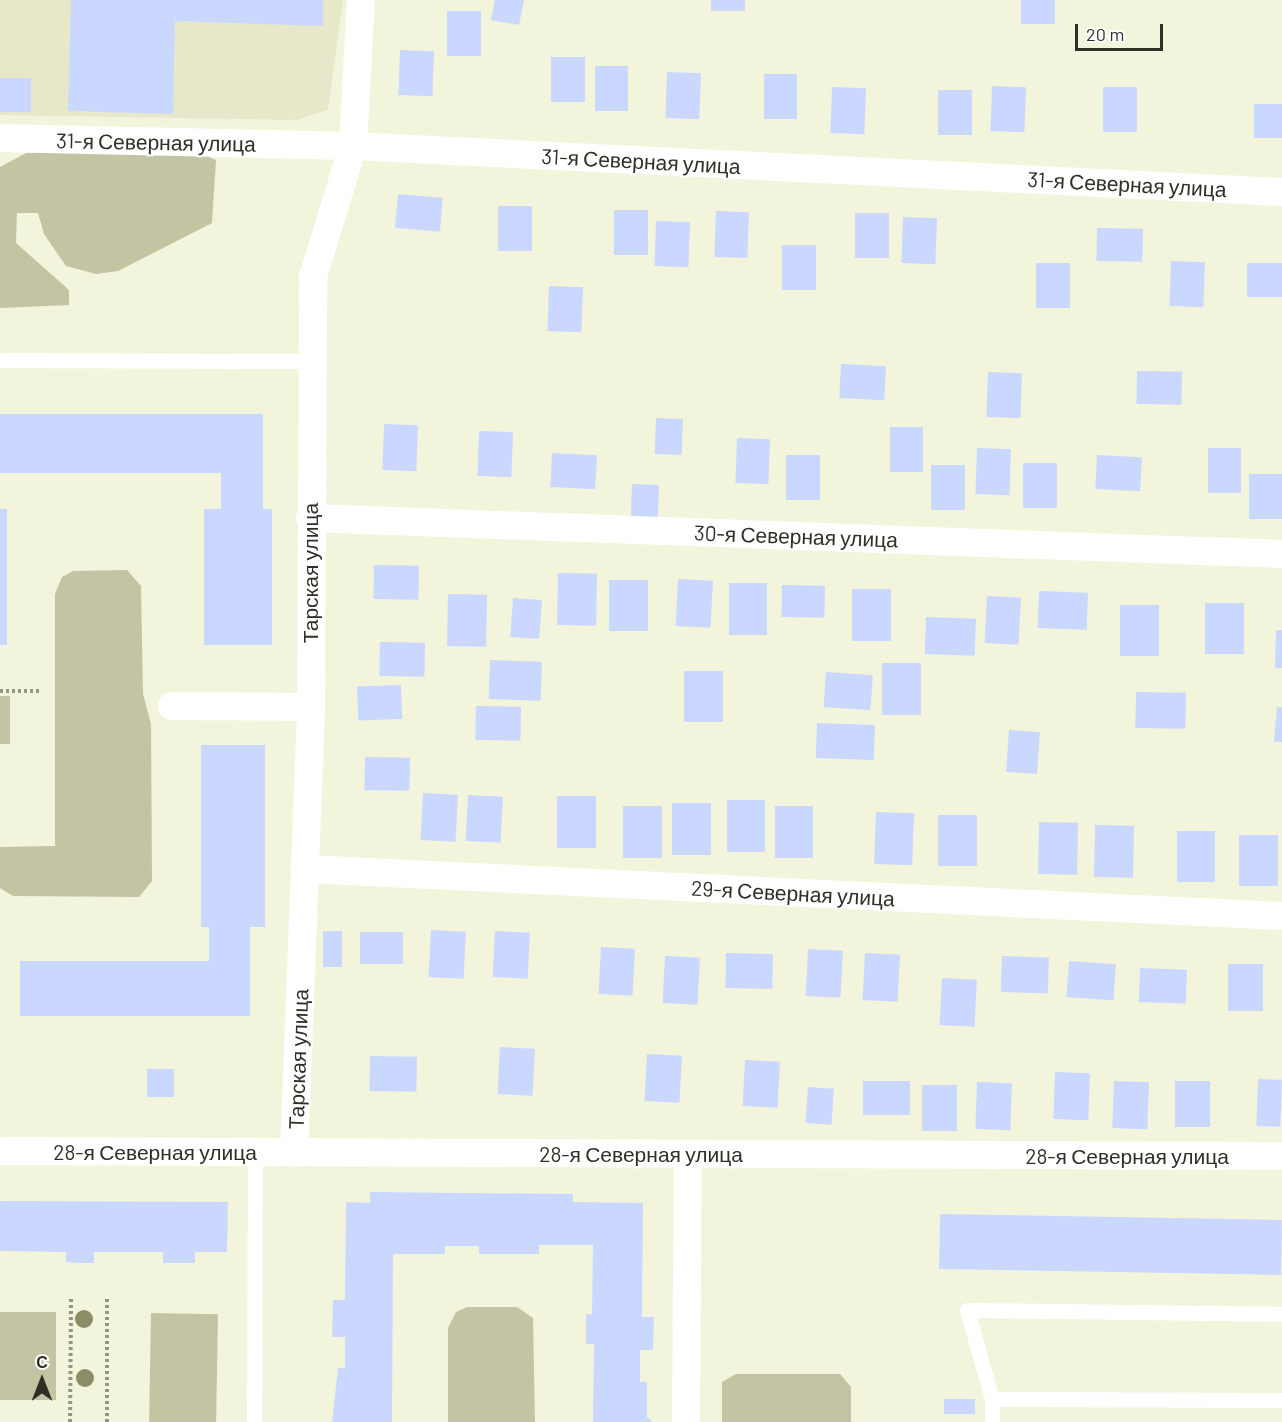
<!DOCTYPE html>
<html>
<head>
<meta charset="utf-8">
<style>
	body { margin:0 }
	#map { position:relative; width:1282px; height:1422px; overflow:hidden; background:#f2f4dc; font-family:Barlow,sans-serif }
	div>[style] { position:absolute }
	.built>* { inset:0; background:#e7e8ca }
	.green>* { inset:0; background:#c3c4a4; transform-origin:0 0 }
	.building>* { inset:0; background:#cad8ff; transform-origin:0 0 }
	.path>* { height:4px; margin-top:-2px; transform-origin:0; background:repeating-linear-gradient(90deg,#949585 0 3px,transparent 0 6px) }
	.service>* { height:15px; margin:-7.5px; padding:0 7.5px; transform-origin:7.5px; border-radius:7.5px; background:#fff }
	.minor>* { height:28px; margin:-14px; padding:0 14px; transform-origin:14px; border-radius:14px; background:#fff }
	.trees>* { width:18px; height:18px; margin:-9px; border-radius:50%; background:#8c8d66 }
	span { translate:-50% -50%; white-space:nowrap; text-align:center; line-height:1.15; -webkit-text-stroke:4.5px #fff; paint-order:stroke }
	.street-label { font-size:21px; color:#2f2f27 }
	.north { position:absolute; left:12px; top:1350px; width:60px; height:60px; -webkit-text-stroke:4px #fff; paint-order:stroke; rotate:0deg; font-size:16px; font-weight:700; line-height:24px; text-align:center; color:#2f2f27 }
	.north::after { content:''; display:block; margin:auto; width:21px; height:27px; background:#2f2f27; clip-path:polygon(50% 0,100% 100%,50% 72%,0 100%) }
	.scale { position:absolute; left:1075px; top:24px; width:88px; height:27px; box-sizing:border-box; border:3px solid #2f2f27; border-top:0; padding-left:8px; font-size:18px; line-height:21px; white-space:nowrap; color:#2f2f27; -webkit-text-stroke:4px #fff; paint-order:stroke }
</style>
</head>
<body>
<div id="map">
	<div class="built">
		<div style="clip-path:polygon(0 0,343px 0,328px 110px,297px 120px,0 115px)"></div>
	</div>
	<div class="green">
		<div style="clip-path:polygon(174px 144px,216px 160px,212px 223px,118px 271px,96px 274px,66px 266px,44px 234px,38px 213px,17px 213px,16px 243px,69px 290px,69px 305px,0 308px,0 167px,26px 153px)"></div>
		<div style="clip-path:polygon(73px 571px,127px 570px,141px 586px,143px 694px,151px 724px,152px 881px,139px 897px,13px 896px,0 888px,0 847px,55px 846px,55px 594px,62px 577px)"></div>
		<div style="left:0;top:696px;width:10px;height:48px"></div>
		<div style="clip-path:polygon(467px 1307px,517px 1307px,533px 1318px,535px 1422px,448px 1422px,448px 1328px,456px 1312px)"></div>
		<div style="left:0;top:1312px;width:56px;height:88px"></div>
		<div style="left:151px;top:1313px;width:67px;height:109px;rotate:1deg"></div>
		<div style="clip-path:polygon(736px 1374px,840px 1374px,851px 1387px,851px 1422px,722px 1422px,722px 1382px)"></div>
	</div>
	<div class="building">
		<div style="clip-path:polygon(71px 0,323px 0,323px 26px,175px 21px,173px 114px,68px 111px)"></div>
		<div style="clip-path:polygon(495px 0,524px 0,519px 25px,491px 20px)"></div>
		<div style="left:711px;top:0;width:34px;height:11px"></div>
		<div style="left:1021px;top:0;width:34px;height:24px"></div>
		<div style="left:447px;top:11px;width:34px;height:45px"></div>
		<div style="left:400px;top:50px;width:34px;height:45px;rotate:2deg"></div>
		<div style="left:551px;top:57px;width:34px;height:45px"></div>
		<div style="left:595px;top:66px;width:33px;height:45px"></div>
		<div style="left:667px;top:72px;width:34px;height:46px;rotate:2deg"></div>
		<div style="left:764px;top:74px;width:33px;height:45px"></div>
		<div style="left:0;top:78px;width:31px;height:34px"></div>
		<div style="left:992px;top:86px;width:34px;height:45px;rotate:2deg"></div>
		<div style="left:832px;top:87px;width:34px;height:46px;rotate:2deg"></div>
		<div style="left:1103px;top:87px;width:34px;height:45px"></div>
		<div style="left:938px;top:90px;width:34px;height:45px"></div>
		<div style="left:1254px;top:104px;width:28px;height:34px"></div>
		<div style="left:398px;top:194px;width:45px;height:34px;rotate:5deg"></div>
		<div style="left:498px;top:206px;width:34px;height:45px"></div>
		<div style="left:614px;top:210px;width:34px;height:45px"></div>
		<div style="left:716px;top:211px;width:33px;height:46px;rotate:2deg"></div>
		<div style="left:855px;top:213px;width:34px;height:45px"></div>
		<div style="left:903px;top:217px;width:34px;height:46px;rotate:2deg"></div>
		<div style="left:656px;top:221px;width:34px;height:45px;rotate:2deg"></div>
		<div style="left:1097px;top:228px;width:46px;height:33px;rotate:1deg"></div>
		<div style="left:782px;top:245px;width:34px;height:45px"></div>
		<div style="left:1171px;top:261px;width:34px;height:45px;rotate:2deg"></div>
		<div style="left:1036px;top:263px;width:34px;height:45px"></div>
		<div style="left:1247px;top:263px;width:35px;height:34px"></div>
		<div style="left:549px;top:286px;width:34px;height:45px;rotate:2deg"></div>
		<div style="left:841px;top:364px;width:45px;height:34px;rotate:3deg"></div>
		<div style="left:1137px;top:371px;width:45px;height:33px;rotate:1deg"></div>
		<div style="left:988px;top:372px;width:34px;height:45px;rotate:2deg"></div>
		<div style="clip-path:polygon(0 414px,263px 414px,263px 509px,272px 509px,272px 645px,204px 645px,204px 509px,221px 509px,221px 473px,0 473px)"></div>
		<div style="left:656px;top:418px;width:27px;height:36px;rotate:2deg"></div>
		<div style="left:384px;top:424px;width:34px;height:46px;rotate:2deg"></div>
		<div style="left:890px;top:427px;width:33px;height:45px"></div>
		<div style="left:479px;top:431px;width:34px;height:45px;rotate:2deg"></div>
		<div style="left:737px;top:438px;width:33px;height:45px;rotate:2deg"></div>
		<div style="left:977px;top:448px;width:34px;height:46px;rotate:2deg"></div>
		<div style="left:1208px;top:448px;width:33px;height:45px"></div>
		<div style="left:552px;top:453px;width:45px;height:34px;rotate:3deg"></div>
		<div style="left:786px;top:455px;width:34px;height:45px"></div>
		<div style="left:1097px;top:455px;width:45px;height:34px;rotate:3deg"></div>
		<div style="left:1023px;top:463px;width:34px;height:45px"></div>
		<div style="left:931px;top:465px;width:34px;height:45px"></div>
		<div style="left:1249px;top:474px;width:33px;height:45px"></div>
		<div style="left:632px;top:484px;width:27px;height:36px;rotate:2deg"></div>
		<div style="left:0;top:509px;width:7px;height:136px"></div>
		<div style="left:374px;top:565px;width:45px;height:34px;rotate:1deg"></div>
		<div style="left:558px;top:573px;width:39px;height:52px;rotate:1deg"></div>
		<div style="left:678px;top:579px;width:35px;height:47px;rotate:3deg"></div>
		<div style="left:609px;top:580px;width:39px;height:51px"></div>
		<div style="left:729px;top:583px;width:38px;height:52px"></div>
		<div style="left:782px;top:585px;width:43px;height:32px;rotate:1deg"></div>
		<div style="left:852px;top:589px;width:39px;height:52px"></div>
		<div style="left:1039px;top:591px;width:49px;height:37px;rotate:2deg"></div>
		<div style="left:448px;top:594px;width:39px;height:52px;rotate:1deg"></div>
		<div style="left:987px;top:596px;width:34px;height:47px;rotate:3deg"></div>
		<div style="left:513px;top:598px;width:29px;height:39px;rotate:4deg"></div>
		<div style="left:1205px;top:603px;width:39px;height:51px"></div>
		<div style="left:1120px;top:605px;width:39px;height:51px"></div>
		<div style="left:926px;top:617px;width:50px;height:37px;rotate:2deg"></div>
		<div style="clip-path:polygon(1276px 630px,1282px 630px,1282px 668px,1275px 668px)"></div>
		<div style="left:380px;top:642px;width:45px;height:34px;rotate:1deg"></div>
		<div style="left:490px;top:660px;width:52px;height:39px;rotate:2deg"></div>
		<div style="left:882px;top:663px;width:39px;height:52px"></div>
		<div style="left:684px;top:671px;width:39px;height:51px"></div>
		<div style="left:826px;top:672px;width:47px;height:35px;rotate:4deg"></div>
		<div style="left:401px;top:685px;width:34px;height:44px;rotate:88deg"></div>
		<div style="left:1136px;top:692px;width:50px;height:36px;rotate:1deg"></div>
		<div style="left:476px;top:706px;width:45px;height:34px;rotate:1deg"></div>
		<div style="clip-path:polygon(1277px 707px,1282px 707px,1282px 742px,1274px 742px)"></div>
		<div style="left:817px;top:723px;width:58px;height:35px;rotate:2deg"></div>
		<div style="left:1009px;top:730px;width:31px;height:42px;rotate:4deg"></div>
		<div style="clip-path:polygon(201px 745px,265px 745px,265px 927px,250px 927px,250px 1016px,20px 1016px,20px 961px,209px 961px,209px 927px,201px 927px)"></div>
		<div style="left:365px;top:757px;width:45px;height:33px;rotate:1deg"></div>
		<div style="left:423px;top:793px;width:35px;height:47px;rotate:3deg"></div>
		<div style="left:468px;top:795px;width:35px;height:46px;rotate:3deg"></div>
		<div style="left:557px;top:796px;width:39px;height:52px"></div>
		<div style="left:727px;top:800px;width:38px;height:52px"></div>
		<div style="left:672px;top:803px;width:39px;height:52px"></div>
		<div style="left:623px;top:806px;width:39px;height:52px"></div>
		<div style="left:775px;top:806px;width:38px;height:52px"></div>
		<div style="left:876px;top:812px;width:38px;height:52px;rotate:2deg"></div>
		<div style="left:938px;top:815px;width:39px;height:51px"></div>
		<div style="left:1039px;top:822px;width:39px;height:52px;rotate:1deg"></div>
		<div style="left:1095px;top:825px;width:39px;height:52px;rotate:1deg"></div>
		<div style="left:1177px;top:831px;width:38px;height:51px"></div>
		<div style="left:1239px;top:835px;width:39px;height:51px"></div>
		<div style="left:431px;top:930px;width:35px;height:47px;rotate:3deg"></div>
		<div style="left:323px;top:931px;width:19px;height:36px"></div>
		<div style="left:495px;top:931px;width:35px;height:46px;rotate:3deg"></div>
		<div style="left:360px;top:932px;width:43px;height:32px"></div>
		<div style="left:601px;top:947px;width:34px;height:47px;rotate:3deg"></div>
		<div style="left:808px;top:949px;width:35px;height:47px;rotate:3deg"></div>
		<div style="left:726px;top:953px;width:47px;height:35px;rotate:1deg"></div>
		<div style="left:865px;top:953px;width:35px;height:47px;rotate:3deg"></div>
		<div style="left:665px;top:956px;width:35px;height:47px;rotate:3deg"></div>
		<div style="left:1002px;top:956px;width:47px;height:36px;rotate:2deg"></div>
		<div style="left:1069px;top:961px;width:47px;height:36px;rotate:4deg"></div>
		<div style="left:1228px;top:964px;width:35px;height:47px"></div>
		<div style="left:1140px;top:968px;width:47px;height:34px;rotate:2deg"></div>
		<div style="left:942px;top:978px;width:35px;height:47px;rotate:3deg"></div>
		<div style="left:500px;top:1047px;width:35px;height:47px;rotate:3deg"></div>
		<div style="left:647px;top:1054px;width:35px;height:47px;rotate:3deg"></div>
		<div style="left:370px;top:1056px;width:47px;height:35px;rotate:1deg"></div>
		<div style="left:745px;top:1060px;width:35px;height:46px;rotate:3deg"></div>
		<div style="left:147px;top:1069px;width:27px;height:28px"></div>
		<div style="left:1055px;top:1072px;width:35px;height:47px;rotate:2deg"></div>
		<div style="left:1258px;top:1079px;width:24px;height:47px;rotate:2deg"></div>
		<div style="left:863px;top:1081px;width:47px;height:34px"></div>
		<div style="left:1114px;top:1081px;width:35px;height:47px;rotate:2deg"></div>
		<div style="left:1175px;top:1081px;width:35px;height:46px"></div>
		<div style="left:977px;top:1082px;width:35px;height:47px;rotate:2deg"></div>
		<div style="left:922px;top:1085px;width:35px;height:46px"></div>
		<div style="left:808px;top:1087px;width:26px;height:36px;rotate:4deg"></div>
		<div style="clip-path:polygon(370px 1192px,573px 1194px,573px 1202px,643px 1203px,642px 1317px,654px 1317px,653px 1350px,640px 1350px,640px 1382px,647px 1382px,647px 1417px,653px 1422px,593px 1422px,594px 1344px,586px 1344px,586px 1314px,592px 1314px,593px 1245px,539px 1245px,539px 1254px,479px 1254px,479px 1246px,445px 1246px,445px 1254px,393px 1254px,392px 1422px,332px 1422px,338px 1368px,345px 1368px,345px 1337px,332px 1337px,333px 1300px,345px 1300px,346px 1202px,370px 1203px)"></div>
		<div style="clip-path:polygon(0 1201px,228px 1202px,227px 1252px,195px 1252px,195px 1263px,163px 1263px,163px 1252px,94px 1252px,94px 1263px,80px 1263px,66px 1262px,66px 1252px,0 1251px)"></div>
		<div style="left:940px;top:1214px;width:342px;height:55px;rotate:1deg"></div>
		<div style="left:944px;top:1399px;width:31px;height:15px"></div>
	</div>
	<div class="path">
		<div style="left:0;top:691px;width:42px"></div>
		<div style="left:107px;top:1299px;width:123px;rotate:90deg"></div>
		<div style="left:70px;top:1422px;width:123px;rotate:-89.5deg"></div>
	</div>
	<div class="service">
		<div style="left:0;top:360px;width:309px;rotate:0.2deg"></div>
		<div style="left:992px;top:1399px;width:290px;rotate:0.2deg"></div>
		<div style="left:254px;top:1422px;width:269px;rotate:-89.8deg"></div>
		<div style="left:992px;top:1422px;width:23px;rotate:-90deg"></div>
		<div style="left:992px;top:1399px;width:92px;rotate:-105.7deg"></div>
		<div style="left:967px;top:1310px;width:315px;rotate:0.7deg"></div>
	</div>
	<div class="minor">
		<div style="left:0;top:138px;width:353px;rotate:1.3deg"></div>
		<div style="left:353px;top:146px;width:930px;rotate:2.83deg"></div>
		<div style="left:310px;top:518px;width:973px;rotate:2.12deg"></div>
		<div style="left:172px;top:706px;width:139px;rotate:0.4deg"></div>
		<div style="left:305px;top:869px;width:978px;rotate:2.75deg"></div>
		<div style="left:0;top:1151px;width:1282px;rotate:0.22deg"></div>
		<div style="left:294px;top:1153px;width:446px;rotate:-87.8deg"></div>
		<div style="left:311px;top:707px;width:430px;rotate:-89.7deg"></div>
		<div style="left:313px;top:277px;width:137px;rotate:-73deg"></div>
		<div style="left:353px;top:146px;width:146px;rotate:-86.9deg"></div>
		<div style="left:686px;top:1422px;width:267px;rotate:-89.6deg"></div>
	</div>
	<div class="trees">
		<div style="left:84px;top:1319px"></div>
		<div style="left:85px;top:1378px"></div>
	</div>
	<div class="street-label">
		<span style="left:156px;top:142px;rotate:1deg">31-я Северная улица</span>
		<span style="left:641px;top:161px;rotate:3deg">31-я Северная улица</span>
		<span style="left:1127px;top:184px;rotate:3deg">31-я Северная улица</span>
		<span style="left:796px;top:536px;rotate:2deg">30-я Северная улица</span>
		<span style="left:310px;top:573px;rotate:-90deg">Тарская улица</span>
		<span style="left:793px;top:893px;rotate:3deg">29-я Северная улица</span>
		<span style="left:298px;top:1059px;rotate:-88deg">Тарская улица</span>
		<span style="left:155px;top:1152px">28-я Северная улица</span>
		<span style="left:641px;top:1154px">28-я Северная улица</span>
		<span style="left:1127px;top:1156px">28-я Северная улица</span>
	</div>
	<div class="north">С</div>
	<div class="scale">20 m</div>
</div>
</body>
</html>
